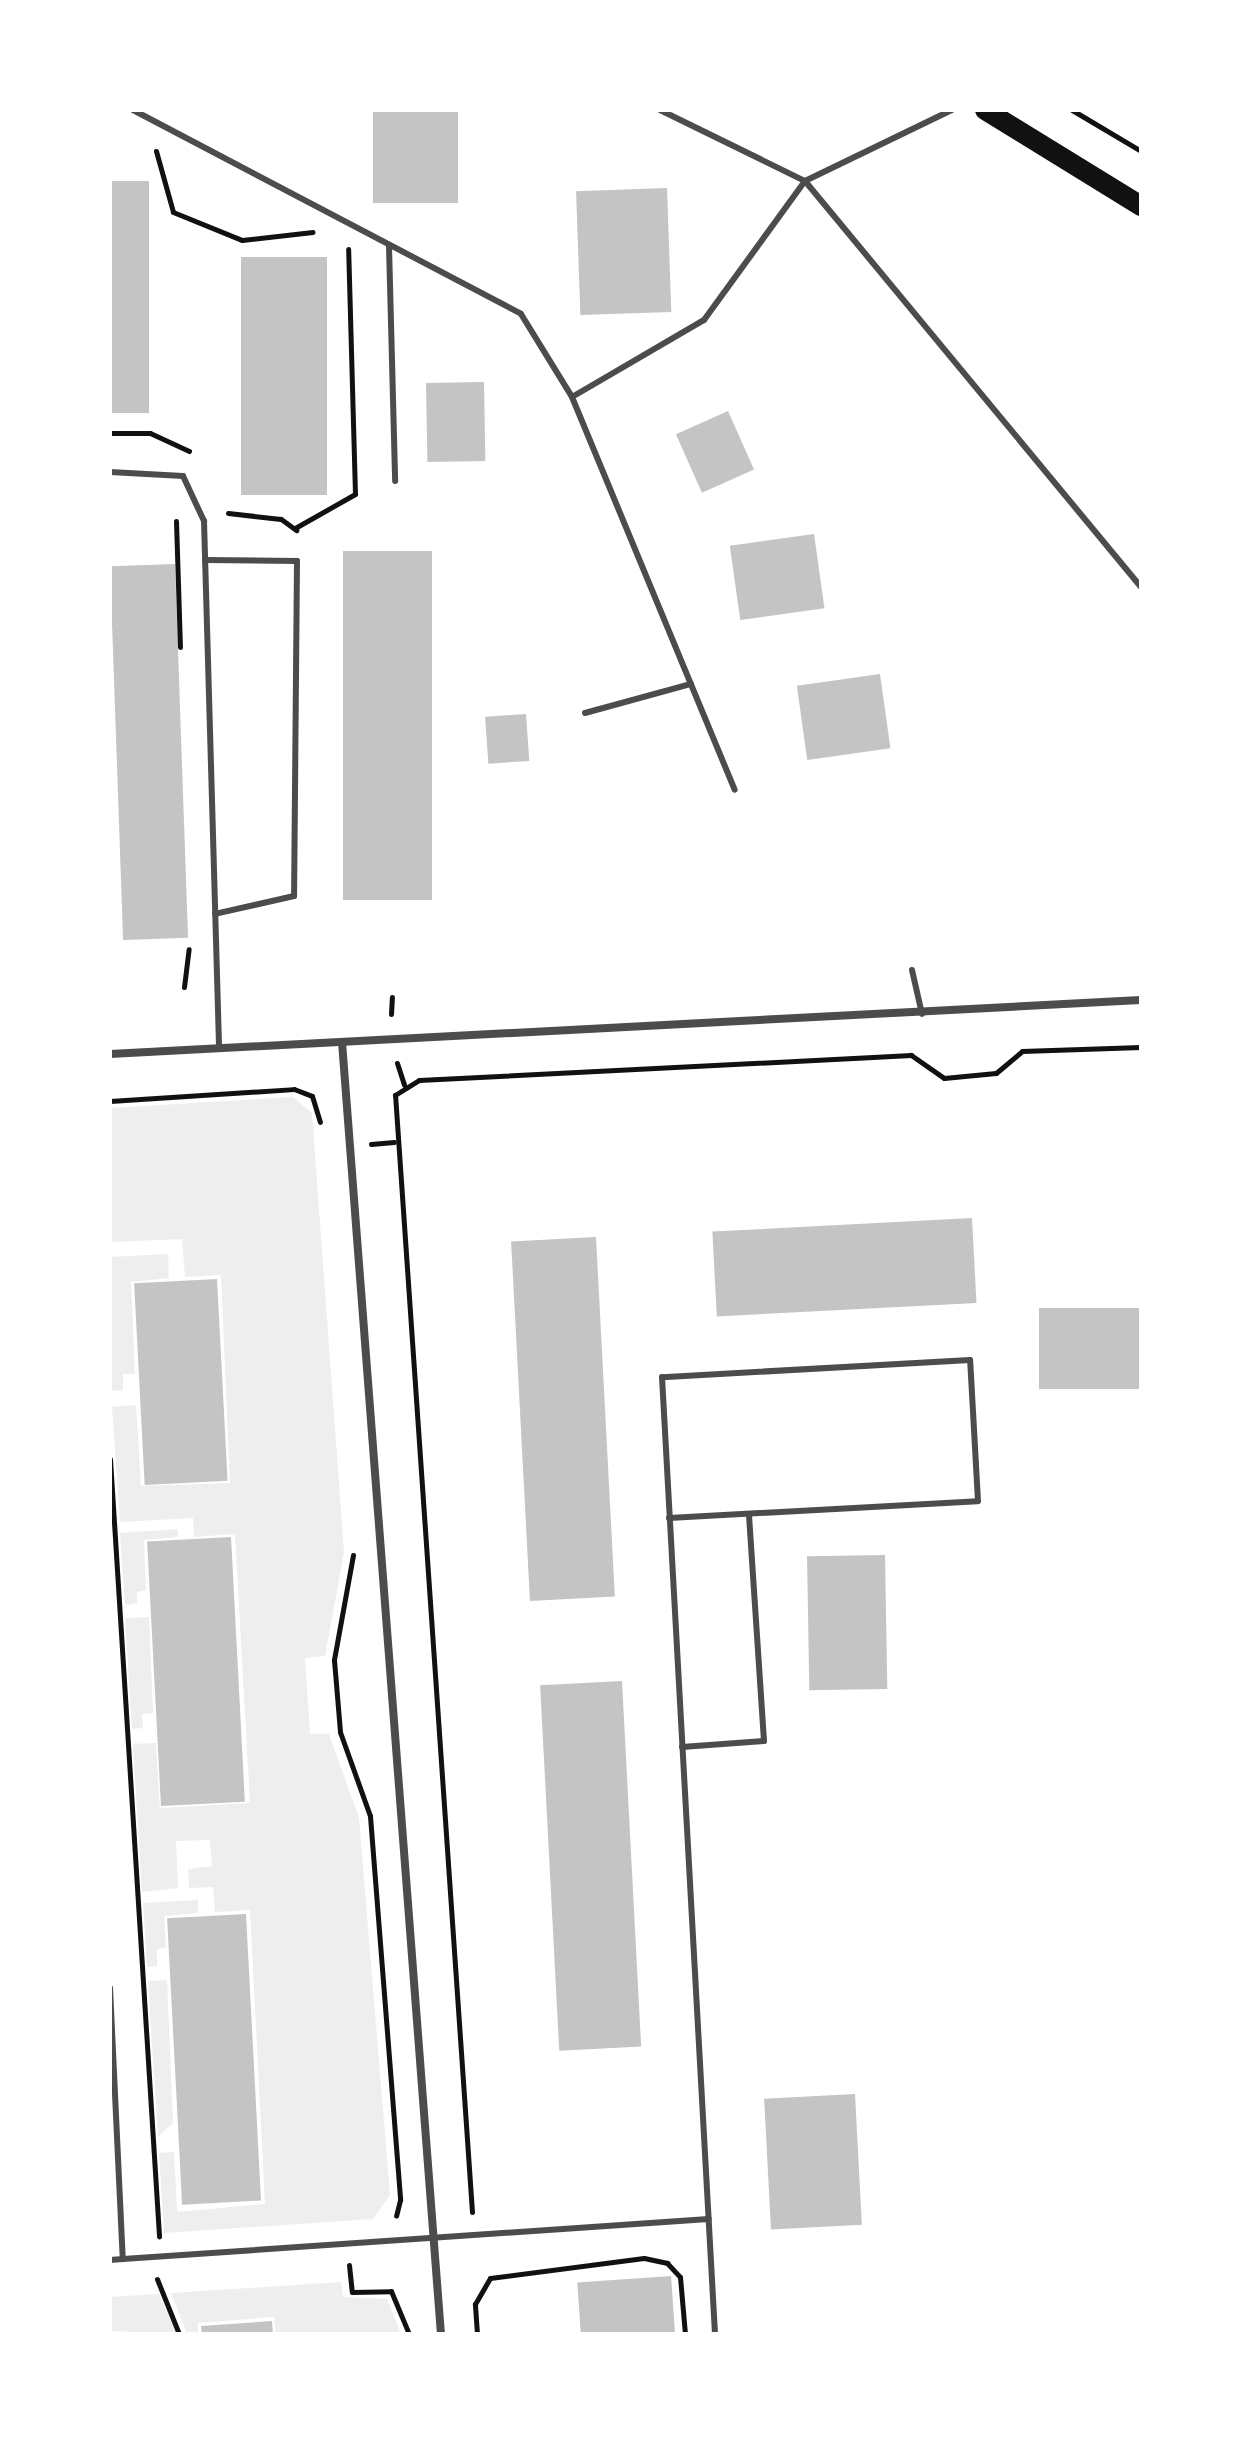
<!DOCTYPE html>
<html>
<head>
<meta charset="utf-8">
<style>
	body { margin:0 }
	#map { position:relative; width:1251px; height:2444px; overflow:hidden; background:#fff; font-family:"Source Serif 4",serif }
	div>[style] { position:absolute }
	.green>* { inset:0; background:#eee }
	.building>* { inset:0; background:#c4c4c4; transform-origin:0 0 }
	.path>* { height:5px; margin:-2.5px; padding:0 2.5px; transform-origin:2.5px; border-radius:2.5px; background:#111 }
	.service>* { height:6px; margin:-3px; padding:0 3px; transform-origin:3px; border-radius:3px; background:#4c4c4c }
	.minor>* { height:8px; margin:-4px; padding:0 4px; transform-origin:4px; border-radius:4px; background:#4c4c4c }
	.primary>* { height:20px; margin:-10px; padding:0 10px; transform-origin:10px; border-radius:10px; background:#111 }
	span { translate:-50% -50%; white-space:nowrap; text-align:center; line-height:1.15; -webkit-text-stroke:8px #fff; paint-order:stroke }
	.frame { position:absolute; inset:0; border:112px solid #fff; pointer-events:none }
</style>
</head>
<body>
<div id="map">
	<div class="green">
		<div style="clip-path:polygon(293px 1097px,312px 1113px,344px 1552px,325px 1656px,305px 1658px,310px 1734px,329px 1734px,359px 1818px,390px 2195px,373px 2219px,164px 2233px,159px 2153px,174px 2152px,177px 2212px,265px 2204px,250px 1910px,215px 1912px,213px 1887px,189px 1888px,188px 1869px,212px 1866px,210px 1840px,176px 1841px,178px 1888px,142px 1892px,133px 1744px,156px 1743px,160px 1808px,250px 1803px,235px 1534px,194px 1537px,193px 1518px,120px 1522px,112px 1407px,136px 1405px,141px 1486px,230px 1483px,221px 1275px,185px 1277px,182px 1239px,110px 1242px,110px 1108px)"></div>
		<div style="clip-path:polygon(168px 1254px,169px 1278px,131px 1282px,135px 1374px,123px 1374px,123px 1390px,111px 1391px,110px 1257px)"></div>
		<div style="clip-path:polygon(178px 1529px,178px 1537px,144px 1540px,146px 1590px,137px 1592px,137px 1603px,125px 1605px,120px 1533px)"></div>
		<div style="clip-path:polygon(149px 1617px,153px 1713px,142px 1714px,143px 1728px,132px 1729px,125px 1618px)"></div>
		<div style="clip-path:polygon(198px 1900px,198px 1913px,164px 1916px,166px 1948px,157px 1949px,157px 1966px,147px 1967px,143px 1903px)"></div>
		<div style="clip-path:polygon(167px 1980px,173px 2123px,158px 2137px,148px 1981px)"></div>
		<div style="clip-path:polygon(341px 2282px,343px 2297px,387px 2299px,401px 2334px,276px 2334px,274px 2317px,198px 2323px,198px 2334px,187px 2334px,171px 2293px)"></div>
		<div style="clip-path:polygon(159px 2294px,176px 2334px,110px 2331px,110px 2297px)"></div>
	</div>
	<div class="building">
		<div style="left:373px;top:110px;width:85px;height:93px"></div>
		<div style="left:110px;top:181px;width:39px;height:232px"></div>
		<div style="left:667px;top:188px;width:124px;height:91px;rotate:88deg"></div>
		<div style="left:241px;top:257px;width:86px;height:238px"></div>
		<div style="left:484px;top:382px;width:79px;height:58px;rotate:89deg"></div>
		<div style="left:728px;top:411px;width:64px;height:57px;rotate:66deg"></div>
		<div style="left:814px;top:534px;width:75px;height:85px;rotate:82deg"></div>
		<div style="left:343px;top:551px;width:89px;height:349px"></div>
		<div style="left:175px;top:564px;width:374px;height:65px;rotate:88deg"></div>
		<div style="left:880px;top:674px;width:75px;height:84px;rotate:82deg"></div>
		<div style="left:526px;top:714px;width:47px;height:41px;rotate:86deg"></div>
		<div style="left:972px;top:1218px;width:85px;height:260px;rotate:87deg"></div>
		<div style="left:596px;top:1237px;width:360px;height:85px;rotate:87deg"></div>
		<div style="left:217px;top:1279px;width:202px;height:83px;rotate:87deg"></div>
		<div style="left:1039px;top:1308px;width:102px;height:81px"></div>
		<div style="left:231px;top:1537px;width:265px;height:84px;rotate:87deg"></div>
		<div style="left:885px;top:1555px;width:134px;height:78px;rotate:89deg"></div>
		<div style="left:622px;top:1681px;width:366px;height:82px;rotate:87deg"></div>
		<div style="left:246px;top:1914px;width:287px;height:79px;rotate:87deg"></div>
		<div style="left:855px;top:2094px;width:131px;height:91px;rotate:87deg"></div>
		<div style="left:671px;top:2276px;width:58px;height:94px;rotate:86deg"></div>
		<div style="clip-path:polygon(272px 2321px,273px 2334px,202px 2334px,201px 2326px)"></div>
	</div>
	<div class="path">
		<div style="left:1072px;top:110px;width:80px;rotate:30.7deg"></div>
		<div style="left:156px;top:151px;width:63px;rotate:74.4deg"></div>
		<div style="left:173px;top:212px;width:74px;rotate:22.1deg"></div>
		<div style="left:242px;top:240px;width:71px;rotate:-6.4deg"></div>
		<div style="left:110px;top:433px;width:40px"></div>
		<div style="left:150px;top:433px;width:43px;rotate:24.8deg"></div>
		<div style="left:228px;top:513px;width:53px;rotate:6.5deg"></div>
		<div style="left:281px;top:519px;width:19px;rotate:36deg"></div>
		<div style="left:176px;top:521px;width:126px;rotate:88.2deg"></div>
		<div style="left:295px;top:528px;width:69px;rotate:-29.5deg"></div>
		<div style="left:355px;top:494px;width:245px;rotate:-91.6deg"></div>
		<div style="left:184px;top:987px;width:38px;rotate:-83deg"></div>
		<div style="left:391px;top:1014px;width:17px;rotate:-87deg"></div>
		<div style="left:397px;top:1063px;width:23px;rotate:72deg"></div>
		<div style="left:110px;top:1101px;width:184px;rotate:-3.7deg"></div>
		<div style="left:294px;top:1089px;width:19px;rotate:21deg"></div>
		<div style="left:312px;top:1096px;width:27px;rotate:73deg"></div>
		<div style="left:371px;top:1144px;width:23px;rotate:-5deg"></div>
		<div style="left:110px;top:1459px;width:779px;rotate:86.39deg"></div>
		<div style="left:353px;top:1555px;width:107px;rotate:100.3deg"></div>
		<div style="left:334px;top:1660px;width:72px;rotate:85.2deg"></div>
		<div style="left:340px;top:1732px;width:89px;rotate:70.3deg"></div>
		<div style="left:370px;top:1816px;width:385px;rotate:85.5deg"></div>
		<div style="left:400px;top:2200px;width:16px;rotate:104deg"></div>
		<div style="left:472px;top:2212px;width:1120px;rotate:-93.94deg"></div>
		<div style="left:395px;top:1095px;width:28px;rotate:-32deg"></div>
		<div style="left:419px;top:1080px;width:493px;rotate:-2.9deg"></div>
		<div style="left:911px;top:1055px;width:40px;rotate:34.9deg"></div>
		<div style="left:944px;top:1078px;width:52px;rotate:-5.5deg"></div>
		<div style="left:996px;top:1073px;width:34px;rotate:-40deg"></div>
		<div style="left:1022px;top:1051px;width:119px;rotate:-1.9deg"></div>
		<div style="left:349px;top:2265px;width:27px;rotate:84deg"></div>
		<div style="left:352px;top:2292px;width:39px;rotate:-1deg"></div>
		<div style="left:391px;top:2291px;width:47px;rotate:67.3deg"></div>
		<div style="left:157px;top:2279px;width:59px;rotate:68.2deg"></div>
		<div style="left:477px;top:2334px;width:30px;rotate:-94deg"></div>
		<div style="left:475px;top:2304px;width:30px;rotate:-60deg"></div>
		<div style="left:490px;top:2278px;width:155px;rotate:-7.4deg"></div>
		<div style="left:644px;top:2258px;width:24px;rotate:12deg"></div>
		<div style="left:667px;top:2263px;width:19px;rotate:47deg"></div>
		<div style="left:680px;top:2277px;width:57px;rotate:85deg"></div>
	</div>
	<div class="service">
		<div style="left:133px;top:110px;width:438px;rotate:27.7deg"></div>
		<div style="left:521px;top:314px;width:97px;rotate:58.4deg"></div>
		<div style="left:572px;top:397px;width:153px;rotate:-30.3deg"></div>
		<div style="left:704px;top:320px;width:172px;rotate:-54deg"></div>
		<div style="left:805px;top:181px;width:527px;rotate:50.39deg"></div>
		<div style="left:660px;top:110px;width:161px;rotate:26.1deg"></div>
		<div style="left:805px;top:181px;width:163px;rotate:-25.8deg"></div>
		<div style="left:389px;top:246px;width:235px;rotate:88.5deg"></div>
		<div style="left:572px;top:397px;width:425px;rotate:67.5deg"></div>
		<div style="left:110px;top:472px;width:73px;rotate:3.1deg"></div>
		<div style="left:183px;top:476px;width:50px;rotate:65deg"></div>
		<div style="left:204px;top:521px;width:525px;rotate:88.36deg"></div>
		<div style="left:205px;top:560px;width:92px;rotate:0.6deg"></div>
		<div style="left:297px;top:561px;width:335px;rotate:90.5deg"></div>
		<div style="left:294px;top:896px;width:81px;rotate:167.2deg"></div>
		<div style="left:585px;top:713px;width:110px;rotate:-15.3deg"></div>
		<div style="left:912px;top:970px;width:45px;rotate:77.2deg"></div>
		<div style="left:669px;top:1518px;width:309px;rotate:-3.1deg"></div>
		<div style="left:978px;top:1501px;width:141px;rotate:-93.2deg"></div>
		<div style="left:970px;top:1360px;width:308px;rotate:176.8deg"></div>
		<div style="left:662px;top:1377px;width:958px;rotate:86.83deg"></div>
		<div style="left:682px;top:1747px;width:82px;rotate:-4.2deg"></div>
		<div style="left:764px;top:1741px;width:227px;rotate:-93.8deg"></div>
		<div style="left:110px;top:1988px;width:271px;rotate:87.3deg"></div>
		<div style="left:123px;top:2259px;width:587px;rotate:-3.9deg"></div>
		<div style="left:110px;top:2260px;width:13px;rotate:-4deg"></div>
	</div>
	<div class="minor">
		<div style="left:342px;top:1042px;width:1296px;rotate:85.62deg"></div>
		<div style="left:110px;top:1054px;width:1032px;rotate:-3deg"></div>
	</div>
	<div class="primary">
		<div style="left:985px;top:110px;width:183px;rotate:31.6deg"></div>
	</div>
	<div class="frame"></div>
</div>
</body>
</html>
